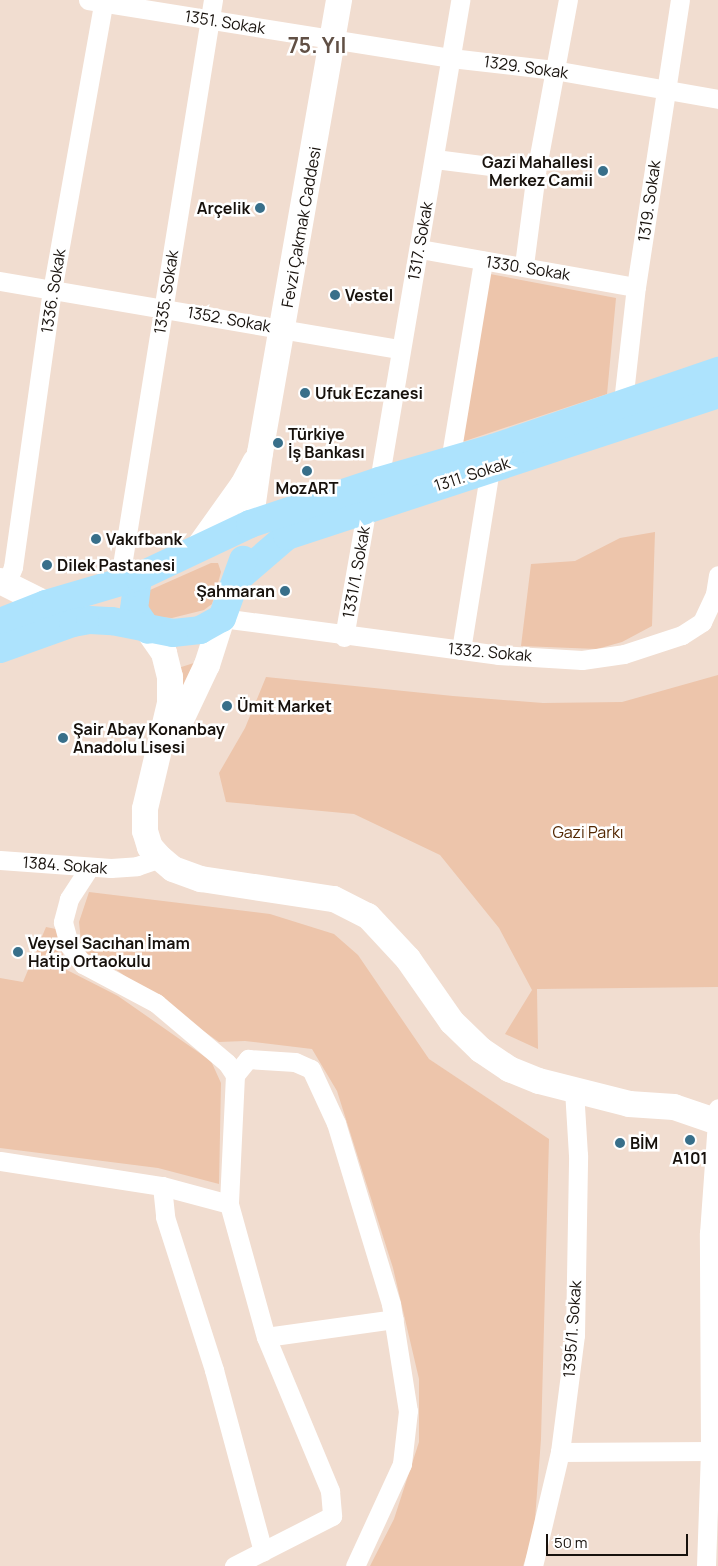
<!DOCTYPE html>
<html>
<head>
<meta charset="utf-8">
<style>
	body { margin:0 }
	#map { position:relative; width:718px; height:1566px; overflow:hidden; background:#f1ddd0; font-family:Manrope,sans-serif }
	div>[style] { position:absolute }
	.green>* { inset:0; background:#edc5ab }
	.street>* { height:19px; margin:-9.5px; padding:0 9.5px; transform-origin:9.5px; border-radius:9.5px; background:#fff }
	.secondary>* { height:26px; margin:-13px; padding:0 13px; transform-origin:13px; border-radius:13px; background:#fff }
	.primary>* { height:28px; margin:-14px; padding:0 14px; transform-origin:14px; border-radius:14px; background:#ade3fd }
	.dots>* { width:14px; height:14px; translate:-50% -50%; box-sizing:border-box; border:2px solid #fff; border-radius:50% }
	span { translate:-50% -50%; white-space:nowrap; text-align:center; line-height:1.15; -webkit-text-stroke:5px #fff; paint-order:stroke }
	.street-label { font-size:16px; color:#17110c }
	.poi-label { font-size:16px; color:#17110c; font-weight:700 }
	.right { translate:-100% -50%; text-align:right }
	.left { translate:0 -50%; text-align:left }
	.park-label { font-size:16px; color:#532803 }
	.district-label { font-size:21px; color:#615045; font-weight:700 }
	.scale { position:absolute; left:546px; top:1534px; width:142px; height:22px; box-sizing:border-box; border:2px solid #17110c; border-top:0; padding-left:6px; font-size:15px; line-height:18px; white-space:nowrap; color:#17110c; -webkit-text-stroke:4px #fff; paint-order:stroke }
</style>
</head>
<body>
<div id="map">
	<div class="green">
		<div style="clip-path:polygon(490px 274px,616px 298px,607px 394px,462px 442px)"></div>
		<div style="clip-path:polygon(655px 532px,652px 626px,622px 642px,597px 649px,521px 646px,531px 564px,575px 561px,620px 538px)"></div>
		<div style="clip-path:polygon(211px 563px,218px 563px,221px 572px,212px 604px,204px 610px,172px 618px,156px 617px,147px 609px,150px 590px)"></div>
		<div style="clip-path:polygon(197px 662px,179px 705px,175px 669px)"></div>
		<div style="clip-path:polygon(718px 675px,718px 987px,537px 989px,538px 1049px,505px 1034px,532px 990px,499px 928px,440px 855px,354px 814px,226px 802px,219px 773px,245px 728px,266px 677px,453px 696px,543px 703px,622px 702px)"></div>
		<div style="clip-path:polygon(89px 892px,270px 914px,334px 934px,358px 955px,429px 1059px,549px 1139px,541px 1439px,534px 1533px,523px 1566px,370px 1566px,394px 1519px,419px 1442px,419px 1379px,393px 1268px,337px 1091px,312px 1049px,245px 1041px,219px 1042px,108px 964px,82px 951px,79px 922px)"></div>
		<div style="clip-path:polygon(46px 927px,56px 929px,67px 970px,118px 996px,211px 1061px,221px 1083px,219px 1184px,158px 1168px,0 1148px,0 978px,23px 982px)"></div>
	</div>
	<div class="street">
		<div style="left:88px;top:0;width:368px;rotate:9.1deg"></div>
		<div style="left:451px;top:58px;width:104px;rotate:6.6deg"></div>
		<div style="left:554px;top:70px;width:167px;rotate:10deg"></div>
		<div style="left:435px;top:159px;width:102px;rotate:7.3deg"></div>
		<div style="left:420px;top:249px;width:219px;rotate:10deg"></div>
		<div style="left:524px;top:265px;width:94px;rotate:-82.6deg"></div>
		<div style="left:536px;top:172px;width:175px;rotate:-79.5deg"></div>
		<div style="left:0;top:281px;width:405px;rotate:9.7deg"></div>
		<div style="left:623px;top:402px;width:116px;rotate:-83.6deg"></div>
		<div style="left:636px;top:287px;width:290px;rotate:-81.3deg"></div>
		<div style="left:450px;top:461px;width:203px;rotate:-80.6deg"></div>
		<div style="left:379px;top:481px;width:488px;rotate:-80.4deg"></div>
		<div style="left:7px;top:582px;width:16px;rotate:-68deg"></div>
		<div style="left:13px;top:567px;width:279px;rotate:-82deg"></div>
		<div style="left:52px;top:291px;width:296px;rotate:-79.9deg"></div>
		<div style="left:119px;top:584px;width:592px;rotate:-80.86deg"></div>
		<div style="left:222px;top:618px;width:278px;rotate:7.6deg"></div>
		<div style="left:498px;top:655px;width:84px;rotate:3.4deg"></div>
		<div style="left:582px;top:660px;width:42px;rotate:-8.1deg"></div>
		<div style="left:624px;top:654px;width:61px;rotate:-18.1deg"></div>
		<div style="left:682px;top:635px;width:24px;rotate:-33deg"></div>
		<div style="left:702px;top:622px;width:31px;rotate:-65deg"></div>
		<div style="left:715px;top:594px;width:19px;rotate:-81deg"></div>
		<div style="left:344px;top:637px;width:132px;rotate:-80deg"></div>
		<div style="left:461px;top:650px;width:184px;rotate:-80.9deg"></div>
		<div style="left:0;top:860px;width:111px;rotate:4.1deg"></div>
		<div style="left:111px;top:868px;width:26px;rotate:-4deg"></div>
		<div style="left:137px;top:866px;width:24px;rotate:-19deg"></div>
		<div style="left:89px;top:868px;width:37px;rotate:123deg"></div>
		<div style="left:69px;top:899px;width:24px;rotate:105deg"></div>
		<div style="left:63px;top:922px;width:24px;rotate:75deg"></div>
		<div style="left:69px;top:945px;width:24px;rotate:54deg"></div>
		<div style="left:83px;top:964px;width:83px;rotate:28.1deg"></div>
		<div style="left:156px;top:1003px;width:93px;rotate:40.2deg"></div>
		<div style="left:227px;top:1063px;width:14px;rotate:56deg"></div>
		<div style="left:235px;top:1075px;width:129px;rotate:92.7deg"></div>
		<div style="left:229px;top:1204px;width:138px;rotate:74.5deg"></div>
		<div style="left:266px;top:1337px;width:167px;rotate:67.4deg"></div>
		<div style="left:330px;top:1491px;width:25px;rotate:85deg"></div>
		<div style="left:332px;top:1516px;width:110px;rotate:153deg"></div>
		<div style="left:235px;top:1075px;width:21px;rotate:-51deg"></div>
		<div style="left:248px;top:1059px;width:47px;rotate:3.7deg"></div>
		<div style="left:295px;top:1062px;width:17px;rotate:24deg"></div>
		<div style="left:311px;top:1069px;width:60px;rotate:65.2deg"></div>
		<div style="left:336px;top:1123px;width:189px;rotate:73.1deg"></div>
		<div style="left:391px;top:1304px;width:108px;rotate:81deg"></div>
		<div style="left:408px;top:1411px;width:53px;rotate:96.5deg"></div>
		<div style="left:402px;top:1464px;width:112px;rotate:114.7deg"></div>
		<div style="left:0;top:1161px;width:164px;rotate:8.8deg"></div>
		<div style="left:162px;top:1186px;width:69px;rotate:15deg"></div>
		<div style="left:162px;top:1186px;width:31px;rotate:84deg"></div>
		<div style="left:165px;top:1217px;width:161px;rotate:72.2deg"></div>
		<div style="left:214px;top:1370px;width:188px;rotate:74.9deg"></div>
		<div style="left:266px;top:1337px;width:129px;rotate:-8deg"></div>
		<div style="left:560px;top:1452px;width:150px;rotate:-0.4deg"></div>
		<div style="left:533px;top:1566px;width:117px;rotate:-76.7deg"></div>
		<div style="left:560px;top:1452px;width:118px;rotate:-82.7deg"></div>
		<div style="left:575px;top:1335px;width:180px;rotate:-89deg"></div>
		<div style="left:578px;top:1155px;width:66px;rotate:-93.5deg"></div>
		<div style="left:706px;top:1566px;width:115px;rotate:-88deg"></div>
		<div style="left:710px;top:1451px;width:218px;rotate:-90.3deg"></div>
		<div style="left:709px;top:1233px;width:125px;rotate:-85.9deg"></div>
	</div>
	<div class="secondary">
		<div style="left:250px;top:524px;width:72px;rotate:-82deg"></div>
		<div style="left:260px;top:453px;width:460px;rotate:-80.1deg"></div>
		<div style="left:198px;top:548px;width:77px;rotate:-54.5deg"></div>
		<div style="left:243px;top:485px;width:26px;rotate:-62deg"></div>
		<div style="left:0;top:581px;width:51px;rotate:26.6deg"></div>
		<div style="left:148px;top:630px;width:28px;rotate:55deg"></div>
		<div style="left:164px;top:653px;width:25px;rotate:76deg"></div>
		<div style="left:170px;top:677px;width:26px;rotate:90deg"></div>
		<div style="left:170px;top:703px;width:109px;rotate:103.3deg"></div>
		<div style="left:145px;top:809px;width:22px;rotate:90deg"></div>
		<div style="left:145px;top:831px;width:17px;rotate:73deg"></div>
		<div style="left:150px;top:847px;width:15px;rotate:48deg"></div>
		<div style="left:160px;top:858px;width:17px;rotate:40deg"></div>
		<div style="left:173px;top:869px;width:30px;rotate:20deg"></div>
		<div style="left:201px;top:879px;width:134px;rotate:8.6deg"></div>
		<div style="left:334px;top:899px;width:38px;rotate:27deg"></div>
		<div style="left:368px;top:916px;width:59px;rotate:47.1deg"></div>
		<div style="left:408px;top:959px;width:77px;rotate:55.1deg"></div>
		<div style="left:452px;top:1022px;width:40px;rotate:44deg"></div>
		<div style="left:481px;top:1050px;width:34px;rotate:34deg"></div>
		<div style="left:509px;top:1069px;width:32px;rotate:22deg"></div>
		<div style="left:539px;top:1081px;width:93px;rotate:14.3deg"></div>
		<div style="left:629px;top:1104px;width:45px;rotate:3.8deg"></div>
		<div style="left:674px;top:1107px;width:46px;rotate:18.8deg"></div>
		<div style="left:171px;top:741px;width:84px;rotate:-64.7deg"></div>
		<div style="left:207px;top:665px;width:49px;rotate:-72.3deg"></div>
	</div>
	<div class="primary">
		<div style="left:138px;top:577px;width:33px;rotate:97deg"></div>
		<div style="left:134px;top:610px;width:24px;rotate:55deg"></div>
		<div style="left:238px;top:578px;width:65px;rotate:-40.6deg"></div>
		<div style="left:287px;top:536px;width:454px;rotate:-18.2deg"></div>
		<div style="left:0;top:622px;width:49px;rotate:-21.4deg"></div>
		<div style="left:46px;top:604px;width:96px;rotate:-16.4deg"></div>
		<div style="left:138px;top:577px;width:124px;rotate:-25.3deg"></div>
		<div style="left:250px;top:524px;width:136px;rotate:-18.4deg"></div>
		<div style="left:379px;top:481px;width:119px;rotate:-16.1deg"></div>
		<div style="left:493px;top:448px;width:238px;rotate:-18.9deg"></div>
		<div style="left:0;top:649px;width:77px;rotate:-19.6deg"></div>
		<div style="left:73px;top:623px;width:17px;rotate:-10deg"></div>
		<div style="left:90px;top:620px;width:22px;rotate:3deg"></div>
		<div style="left:112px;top:621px;width:62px;rotate:11.1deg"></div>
		<div style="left:173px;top:633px;width:27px;rotate:-6deg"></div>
		<div style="left:200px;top:630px;width:25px;rotate:-29deg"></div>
		<div style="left:222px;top:618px;width:62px;rotate:-70.1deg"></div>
	</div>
	<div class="dots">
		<div style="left:603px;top:171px;background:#386f8a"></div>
		<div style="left:260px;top:208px;background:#386f8a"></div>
		<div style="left:335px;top:295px;background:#386f8a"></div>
		<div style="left:305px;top:393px;background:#386f8a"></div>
		<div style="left:278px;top:443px;background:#386f8a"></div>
		<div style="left:307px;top:471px;background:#386f8a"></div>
		<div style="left:96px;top:539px;background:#386f8a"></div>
		<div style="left:47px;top:565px;background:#386f8a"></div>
		<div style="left:285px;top:591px;background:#386f8a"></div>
		<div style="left:227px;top:706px;background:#386f8a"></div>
		<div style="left:63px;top:738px;background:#386f8a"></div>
		<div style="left:18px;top:952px;background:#386f8a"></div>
		<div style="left:690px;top:1140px;background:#386f8a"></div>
		<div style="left:620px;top:1143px;background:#386f8a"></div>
	</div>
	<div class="street-label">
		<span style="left:225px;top:22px;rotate:9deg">1351. Sokak</span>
		<span style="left:526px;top:67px;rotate:8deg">1329. Sokak</span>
		<span style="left:649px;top:201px;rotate:-82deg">1319. Sokak</span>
		<span style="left:301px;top:227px;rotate:-80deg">Fevzi Çakmak Caddesi</span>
		<span style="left:420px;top:241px;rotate:-80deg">1317. Sokak</span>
		<span style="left:528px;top:268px;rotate:9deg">1330. Sokak</span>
		<span style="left:53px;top:291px;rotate:-81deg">1336. Sokak</span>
		<span style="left:166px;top:292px;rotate:-81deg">1335. Sokak</span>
		<span style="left:229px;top:319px;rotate:10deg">1352. Sokak</span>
		<span style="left:472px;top:474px;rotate:-18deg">1311. Sokak</span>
		<span style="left:356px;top:572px;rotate:-80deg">1331/1. Sokak</span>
		<span style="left:490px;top:652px;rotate:5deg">1332. Sokak</span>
		<span style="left:65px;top:865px;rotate:4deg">1384. Sokak</span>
		<span style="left:572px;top:1329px;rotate:-86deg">1395/1. Sokak</span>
	</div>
	<div class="poi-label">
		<span class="right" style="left:593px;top:171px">Gazi Mahallesi<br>Merkez Camii</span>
		<span class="right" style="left:250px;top:208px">Arçelik</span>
		<span class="left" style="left:345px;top:295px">Vestel</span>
		<span class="left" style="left:315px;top:393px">Ufuk Eczanesi</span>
		<span class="left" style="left:288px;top:443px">Türkiye<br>İş Bankası</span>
		<span style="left:307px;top:488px">MozART</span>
		<span class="left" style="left:106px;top:539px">Vakıfbank</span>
		<span class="left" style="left:57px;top:565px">Dilek Pastanesi</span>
		<span class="right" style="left:275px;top:591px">Şahmaran</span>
		<span class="left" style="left:237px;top:706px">Ümit Market</span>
		<span class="left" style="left:73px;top:738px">Şair Abay Konanbay<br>Anadolu Lisesi</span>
		<span class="left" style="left:28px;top:952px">Veysel Sacıhan İmam<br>Hatip Ortaokulu</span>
		<span class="left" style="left:630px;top:1143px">BİM</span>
		<span style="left:690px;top:1158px">A101</span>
	</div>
	<div class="park-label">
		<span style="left:588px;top:832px">Gazi Parkı</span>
	</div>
	<div class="district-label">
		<span style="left:317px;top:45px">75. Yıl</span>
	</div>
	<div class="scale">50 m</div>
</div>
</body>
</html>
